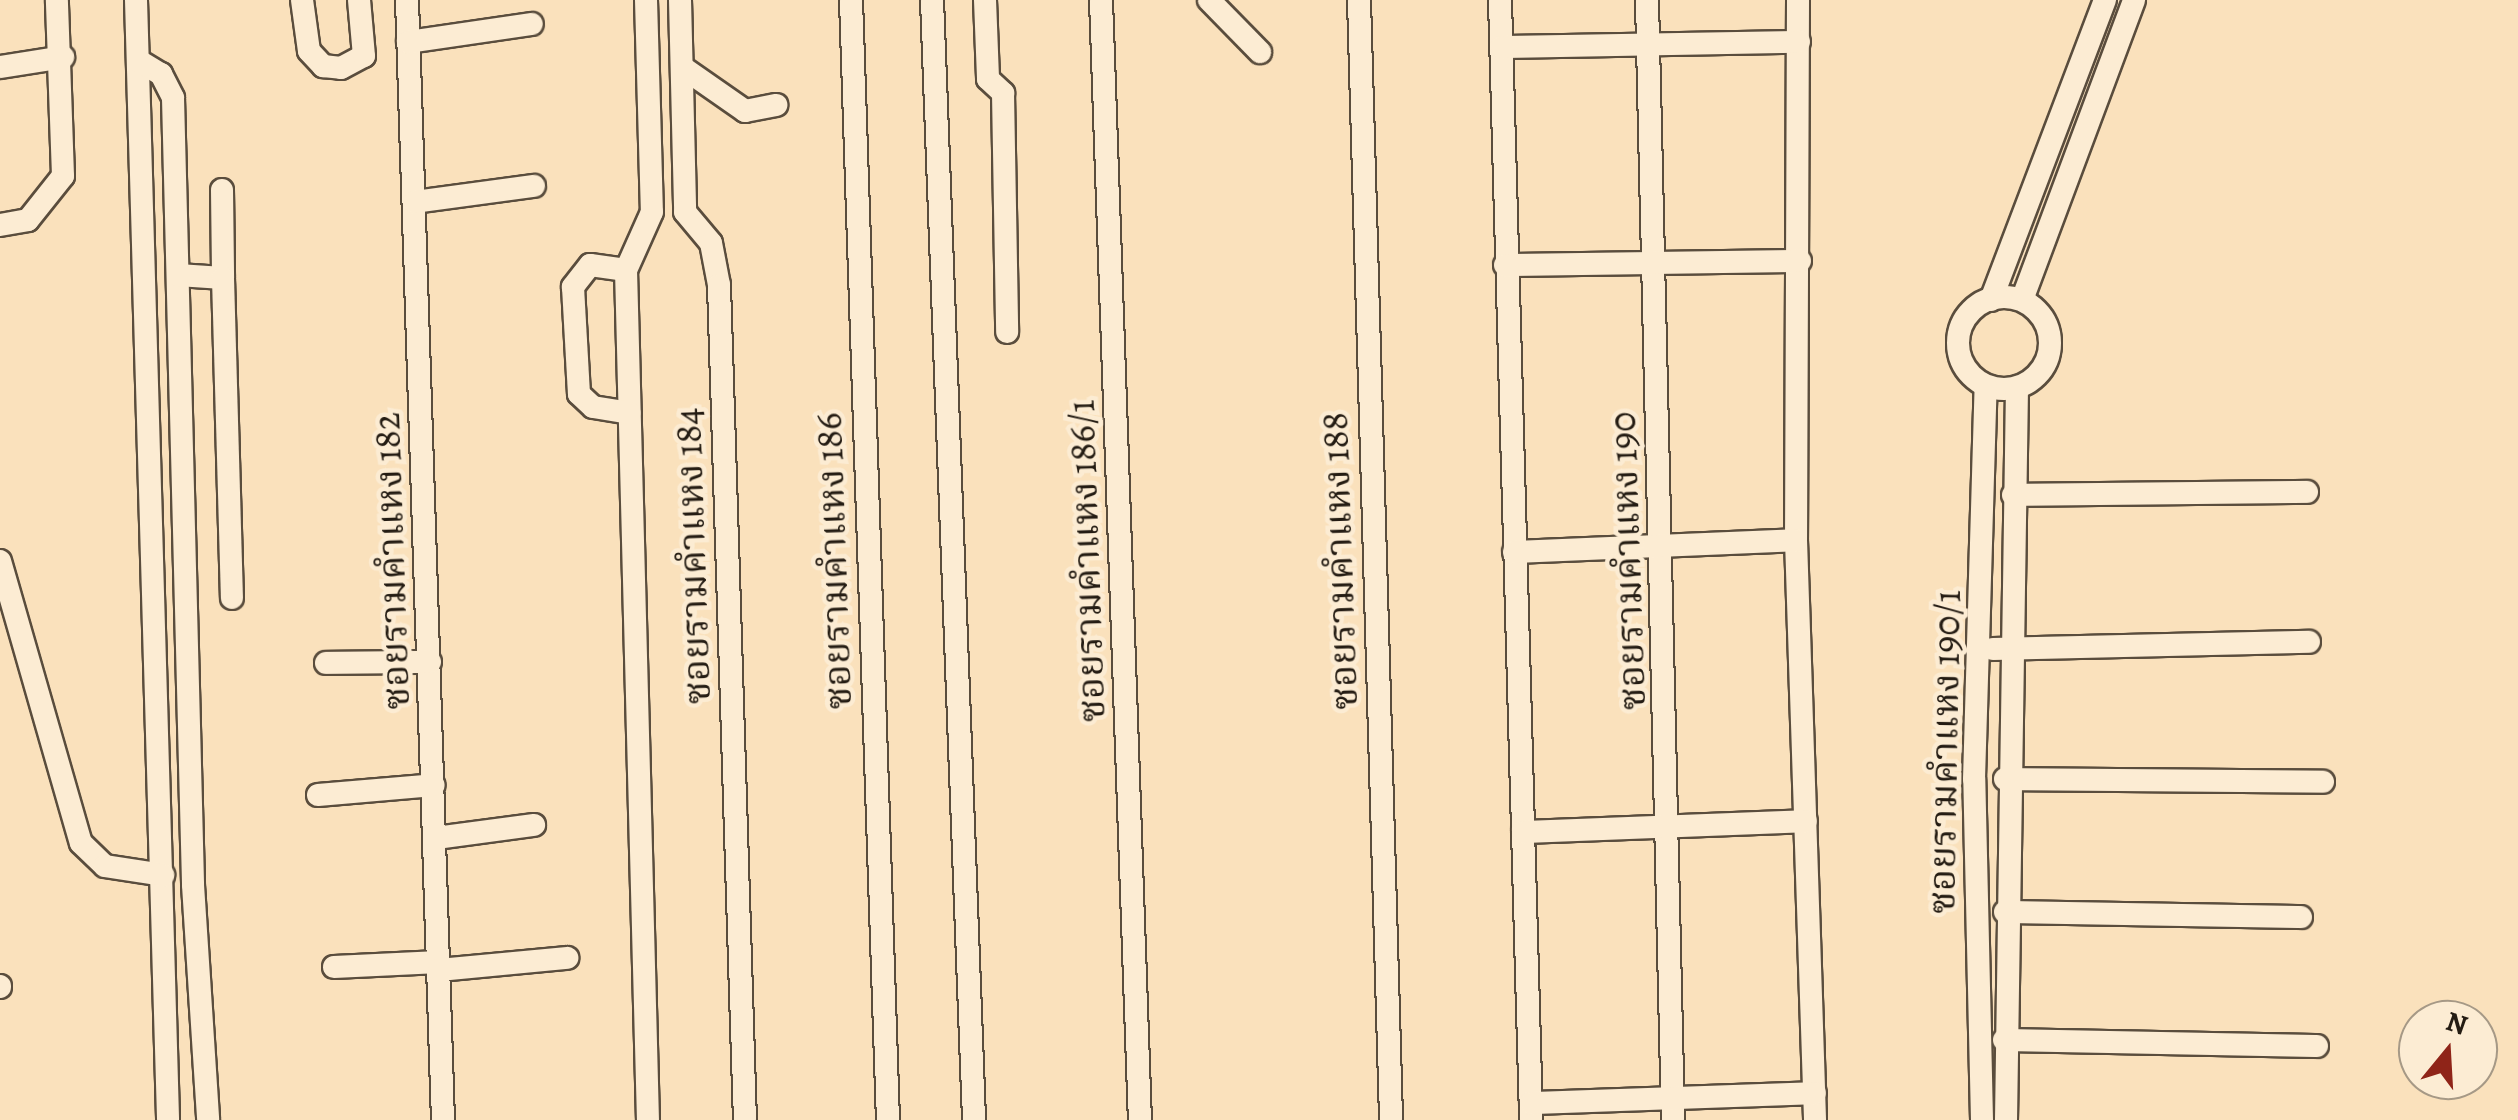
<!DOCTYPE html>
<html>
<head>
<meta charset="utf-8">
<style>
	body { margin:0 }
	#map { position:relative; width:2518px; height:1120px; overflow:hidden; background:#fae1bc; font-family:Alegreya,"Noto Serif Thai",serif }
	div>[style] { position:absolute }
	.roads { filter:drop-shadow(2px 0 #5a4d3d) drop-shadow(-2px 0 #5a4d3d) drop-shadow(0 2px #5a4d3d) drop-shadow(0 -2px #5a4d3d) }
	.minor>* { height:22px; margin:-11px; padding:0 11px; transform-origin:11px; border-radius:11px; background:#fcecd3 }
	.minor>.ring { margin:-11px; padding:0; box-sizing:content-box; background:none; border:22px solid #fcecd3; border-radius:50% }
	span { translate:-50% -50%; white-space:nowrap; text-align:center; line-height:1.15; -webkit-text-stroke:9px #fcecd3; paint-order:stroke }
	.street-label { font-size:38px; color:#241c13 }
	.north { position:absolute; left:2398px; top:1000px; width:100px; height:100px; box-sizing:border-box; background:#fcecd3; border:2px solid #a69986; border-radius:50%; rotate:18deg; font-size:28px; font-weight:700; line-height:40px; text-align:center; color:#241c13 }
	.north::after { content:''; display:block; margin:auto; width:35px; height:45px; background:#8f2418; clip-path:polygon(50% 0,100% 100%,50% 72%,0 100%) }
</style>
</head>
<body>
<div id="map">
	<div class="roads">
		<div class="minor">
			<div style="left:136px;top:0;width:1120px;rotate:88.36deg"></div>
			<div style="left:302px;top:0;width:51px;rotate:82.2deg"></div>
			<div style="left:309px;top:51px;width:21px;rotate:47deg"></div>
			<div style="left:323px;top:66px;width:18px;rotate:6deg"></div>
			<div style="left:341px;top:68px;width:26px;rotate:-28deg"></div>
			<div style="left:364px;top:56px;width:56px;rotate:-95.1deg"></div>
			<div style="left:407px;top:0;width:1121px;rotate:88.16deg"></div>
			<div style="left:646px;top:0;width:212px;rotate:88.4deg"></div>
			<div style="left:652px;top:212px;width:64px;rotate:114.1deg"></div>
			<div style="left:626px;top:270px;width:850px;rotate:88.52deg"></div>
			<div style="left:680px;top:0;width:212px;rotate:88.6deg"></div>
			<div style="left:685px;top:212px;width:40px;rotate:50deg"></div>
			<div style="left:711px;top:243px;width:43px;rotate:79.2deg"></div>
			<div style="left:719px;top:285px;width:835px;rotate:88.22deg"></div>
			<div style="left:851px;top:0;width:1121px;rotate:88.11deg"></div>
			<div style="left:932px;top:0;width:1121px;rotate:87.85deg"></div>
			<div style="left:985px;top:0;width:79px;rotate:87.8deg"></div>
			<div style="left:988px;top:79px;width:21px;rotate:43deg"></div>
			<div style="left:1003px;top:93px;width:239px;rotate:89deg"></div>
			<div style="left:1101px;top:0;width:1121px;rotate:88.01deg"></div>
			<div style="left:1209px;top:0;width:73px;rotate:45.6deg"></div>
			<div style="left:1359px;top:0;width:1120px;rotate:88.36deg"></div>
			<div style="left:1500px;top:0;width:1120px;rotate:88.41deg"></div>
			<div style="left:1647px;top:0;width:1120px;rotate:88.67deg"></div>
			<div style="left:1798px;top:0;width:540px;rotate:90.21deg"></div>
			<div style="left:1796px;top:540px;width:580px;rotate:88.12deg"></div>
			<div style="left:408px;top:42px;width:125px;rotate:-8.3deg"></div>
			<div style="left:1502px;top:47px;width:297px;rotate:-1deg"></div>
			<div style="left:139px;top:61px;width:26px;rotate:31deg"></div>
			<div style="left:161px;top:74px;width:27px;rotate:63deg"></div>
			<div style="left:173px;top:98px;width:787px;rotate:88.54deg"></div>
			<div style="left:193px;top:885px;width:235px;rotate:86.3deg"></div>
			<div style="left:0;top:67px;width:64px;rotate:-9deg"></div>
			<div style="left:682px;top:67px;width:77px;rotate:34.9deg"></div>
			<div style="left:745px;top:111px;width:32px;rotate:-11deg"></div>
			<div style="left:222px;top:190px;width:88px;rotate:89.3deg"></div>
			<div style="left:415px;top:202px;width:120px;rotate:-7.7deg"></div>
			<div style="left:0;top:225px;width:28px;rotate:-10deg"></div>
			<div style="left:28px;top:220px;width:56px;rotate:-51.5deg"></div>
			<div style="left:63px;top:176px;width:176px;rotate:-92deg"></div>
			<div style="left:1505px;top:265px;width:295px;rotate:-0.8deg"></div>
			<div style="left:626px;top:270px;width:36px;rotate:-172deg"></div>
			<div style="left:590px;top:265px;width:28px;rotate:128deg"></div>
			<div style="left:573px;top:287px;width:107px;rotate:86.8deg"></div>
			<div style="left:579px;top:394px;width:19px;rotate:43deg"></div>
			<div style="left:593px;top:407px;width:37px;rotate:9deg"></div>
			<div style="left:178px;top:275px;width:45px;rotate:3.8deg"></div>
			<div style="left:223px;top:278px;width:320px;rotate:88.4deg"></div>
			<div class="ring" style="left:1958px;top:297px;width:70px;height:70px"></div>
			<div style="left:1991px;top:300px;width:321px;rotate:-69.2deg"></div>
			<div style="left:2022px;top:300px;width:320px;rotate:-69.5deg"></div>
			<div style="left:2013px;top:495px;width:294px;rotate:-0.6deg"></div>
			<div style="left:1514px;top:552px;width:282px;rotate:-2.4deg"></div>
			<div style="left:0;top:561px;width:293px;rotate:74deg"></div>
			<div style="left:81px;top:843px;width:33px;rotate:44deg"></div>
			<div style="left:105px;top:866px;width:59px;rotate:8.8deg"></div>
			<div style="left:1993px;top:649px;width:316px;rotate:-1.3deg"></div>
			<div style="left:326px;top:663px;width:104px;rotate:-0.6deg"></div>
			<div style="left:2005px;top:779px;width:318px;rotate:0.5deg"></div>
			<div style="left:318px;top:795px;width:116px;rotate:-4.9deg"></div>
			<div style="left:1523px;top:832px;width:283px;rotate:-2.2deg"></div>
			<div style="left:436px;top:838px;width:99px;rotate:-7.6deg"></div>
			<div style="left:2005px;top:912px;width:296px;rotate:1deg"></div>
			<div style="left:334px;top:967px;width:105px;rotate:-2.7deg"></div>
			<div style="left:439px;top:970px;width:129px;rotate:-5.4deg"></div>
			<div style="left:0;top:986px;width:1px;rotate:90deg"></div>
			<div style="left:2004px;top:1040px;width:313px;rotate:1.1deg"></div>
			<div style="left:1531px;top:1103px;width:284px;rotate:-2deg"></div>
			<div style="left:1982px;top:1120px;width:341px;rotate:-91.3deg"></div>
			<div style="left:1974px;top:779px;width:393px;rotate:-88.3deg"></div>
			<div style="left:2006px;top:1120px;width:732px;rotate:-89.14deg"></div>
		</div>
	</div>
	<div class="street-label">
		<span style="left:693px;top:556px;rotate:-92deg">ซอยรามคำแหง 184</span>
		<span style="left:392px;top:561px;rotate:-92deg">ซอยรามคำแหง 182</span>
		<span style="left:834px;top:561px;rotate:-92deg">ซอยรามคำแหง 186</span>
		<span style="left:1087px;top:561px;rotate:-92deg">ซอยรามคำแหง 186/1</span>
		<span style="left:1340px;top:561px;rotate:-92deg">ซอยรามคำแหง 188</span>
		<span style="left:1628px;top:561px;rotate:-92deg">ซอยรามคำแหง 190</span>
		<span style="left:1945px;top:752px;rotate:-89deg">ซอยรามคำแหง 190/1</span>
	</div>
	<div class="north">N</div>
</div>
</body>
</html>
